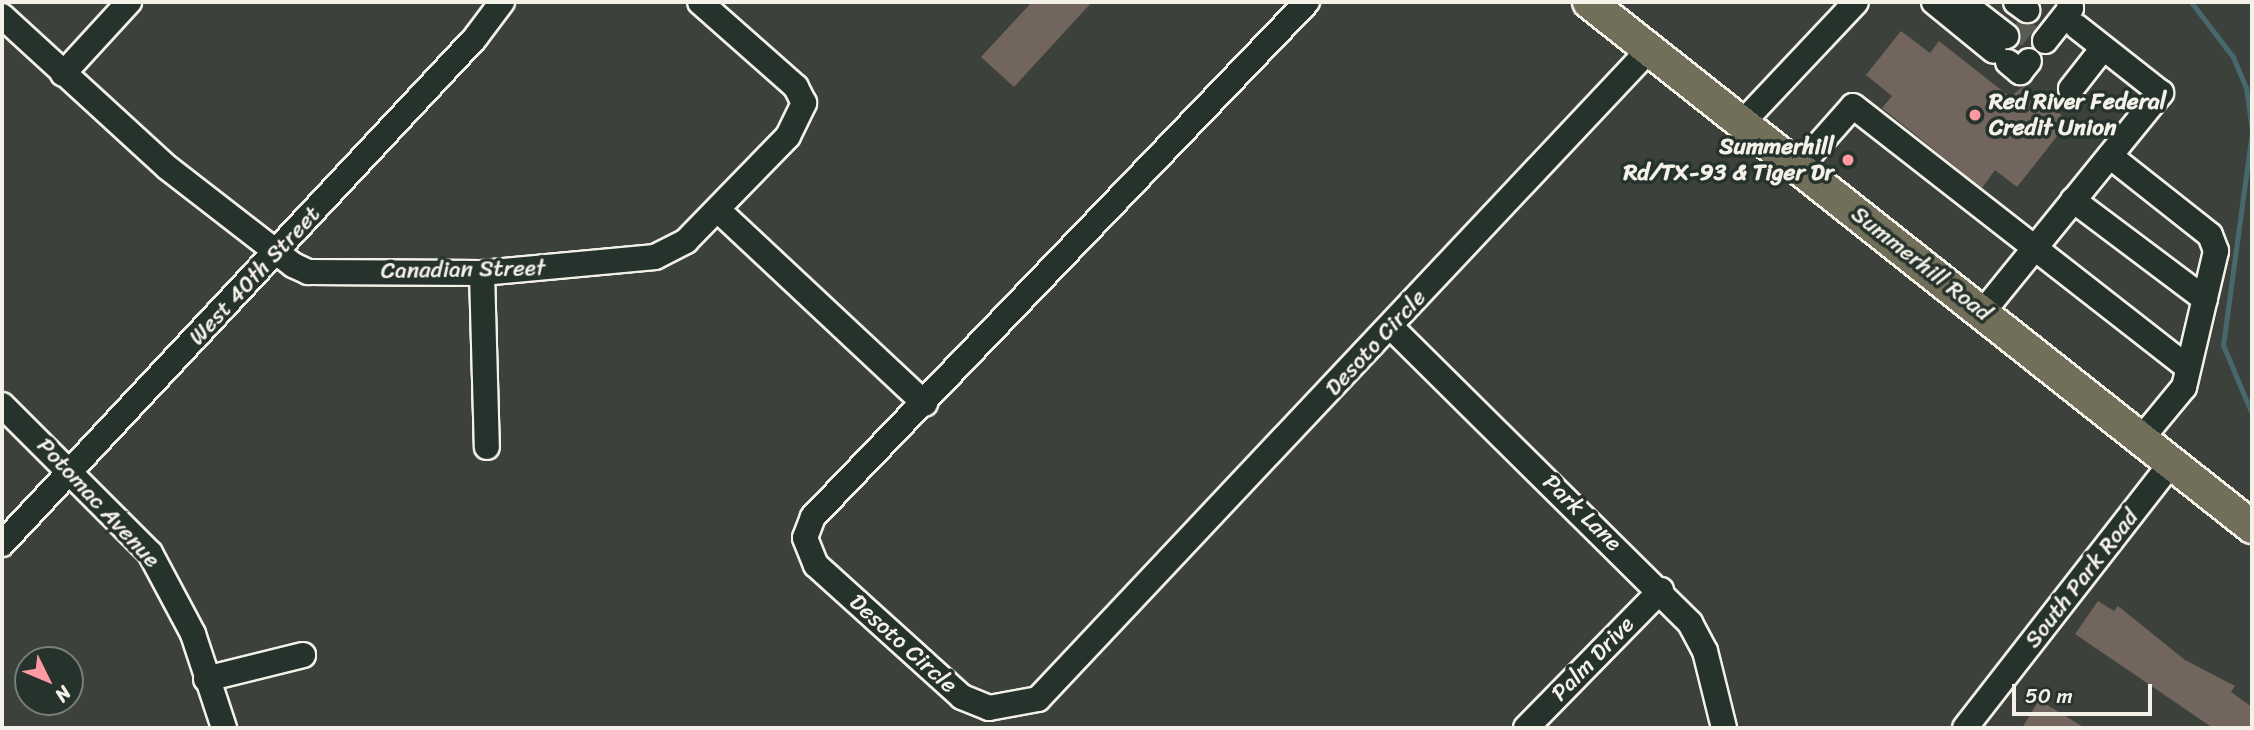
<!DOCTYPE html>
<html>
<head>
<meta charset="utf-8">
<style>
	body { margin:0 }
	#map { position:relative; width:2254px; height:730px; overflow:hidden; background:#3c423b; font-family:Sriracha,sans-serif }
	div>[style] { position:absolute }
	.stream>* { height:5px; margin:-2.5px; padding:0 2.5px; transform-origin:2.5px; border-radius:2.5px; background:#47696d }
	.building>* { inset:0; background:#71655d }
	.minor-tunnel>* { height:24px; margin-top:-12px; transform-origin:0; background:repeating-linear-gradient(90deg,#585c55 0 24px,transparent 0 36px) }
	.roads { filter:drop-shadow(2px 0 #f4f1e8) drop-shadow(-2px 0 #f4f1e8) drop-shadow(0 2px #f4f1e8) drop-shadow(0 -2px #f4f1e8) }
	.minor>* { height:24px; margin:-12px; padding:0 12px; transform-origin:12px; border-radius:12px; background:#26332d }
	.major>* { height:32px; margin:-16px; padding:0 16px; transform-origin:16px; border-radius:16px; background:#716e59 }
	.dots>* { width:19px; height:19px; translate:-50% -50%; box-sizing:border-box; border:4px solid #26332d; border-radius:50% }
	span { translate:-50% -50%; white-space:nowrap; text-align:center; line-height:1.15; -webkit-text-stroke:7px #26332d; paint-order:stroke }
	.poi-label { font-size:23px; color:#f4f1e8; font-weight:700 }
	.left { translate:0 -50%; text-align:left }
	.right { translate:-100% -50%; text-align:right }
	.street-label { font-size:23px; color:#f4f1e8 }
	.frame { position:absolute; inset:0; border:4px solid #f4f1e8; pointer-events:none }
	.north { position:absolute; left:14px; top:646px; width:70px; height:70px; box-sizing:border-box; background:#26332d; border:2px solid #787f78; border-radius:50%; rotate:133deg; font-size:19px; font-weight:700; line-height:28px; text-align:center; color:#f4f1e8 }
	.north::after { content:''; display:block; margin:auto; width:24px; height:32px; background:#ff9aa2; clip-path:polygon(50% 0,100% 100%,50% 72%,0 100%) }
	.scale { position:absolute; left:2012px; top:684px; width:140px; height:32px; box-sizing:border-box; border:4px solid #f4f1e8; border-top:0; padding-left:9px; font-size:21px; line-height:24px; white-space:nowrap; color:#f4f1e8; -webkit-text-stroke:5px #26332d; paint-order:stroke }
</style>
</head>
<body>
<div id="map">
	<div class="stream">
		<div style="left:2191px;top:2px;width:69px;rotate:52.6deg"></div>
		<div style="left:2233px;top:57px;width:33px;rotate:67deg"></div>
		<div style="left:2246px;top:87px;width:44px;rotate:82.2deg"></div>
		<div style="left:2252px;top:131px;width:216px;rotate:97.7deg"></div>
		<div style="left:2223px;top:345px;width:75px;rotate:67.2deg"></div>
	</div>
	<div class="building">
		<div style="clip-path:polygon(1032px 2px,1092px 2px,1014px 87px,981px 57px)"></div>
		<div style="clip-path:polygon(1901px 31px,1930px 53px,1939px 41px,2010px 97px,2024px 86px,2069px 121px,2017px 187px,1995px 170px,1982px 188px,1882px 108px,1892px 96px,1866px 75px)"></div>
		<div style="clip-path:polygon(2098px 601px,2114px 611px,2118px 606px,2185px 660px,2235px 686px,2231px 692px,2252px 707px,2252px 728px,2213px 728px,2075px 634px)"></div>
		<div style="clip-path:polygon(2039px 700px,2085px 728px,2022px 728px)"></div>
	</div>
	<div class="minor-tunnel">
		<div style="left:2015px;top:25px;width:18px;rotate:38deg"></div>
	</div>
	<div class="roads">
		<div class="minor">
			<div style="left:1307px;top:2px;width:714px;rotate:133.81deg"></div>
			<div style="left:813px;top:517px;width:22px;rotate:111deg"></div>
			<div style="left:805px;top:538px;width:29px;rotate:68deg"></div>
			<div style="left:816px;top:565px;width:197px;rotate:42.1deg"></div>
			<div style="left:962px;top:697px;width:29px;rotate:22deg"></div>
			<div style="left:989px;top:708px;width:50px;rotate:-10.4deg"></div>
			<div style="left:1038px;top:699px;width:891px;rotate:-46.73deg"></div>
			<div style="left:1934px;top:2px;width:77px;rotate:39.2deg"></div>
			<div style="left:1962px;top:2px;width:56px;rotate:37.7deg"></div>
			<div style="left:2016px;top:2px;width:14px;rotate:36deg"></div>
			<div style="left:2px;top:16px;width:225px;rotate:42.5deg"></div>
			<div style="left:168px;top:168px;width:158px;rotate:37.8deg"></div>
			<div style="left:293px;top:265px;width:17px;rotate:25deg"></div>
			<div style="left:308px;top:272px;width:174px;rotate:0.3deg"></div>
			<div style="left:482px;top:273px;width:174px;rotate:-5.3deg"></div>
			<div style="left:655px;top:257px;width:35px;rotate:-27deg"></div>
			<div style="left:686px;top:241px;width:146px;rotate:-45.8deg"></div>
			<div style="left:788px;top:136px;width:37px;rotate:-64deg"></div>
			<div style="left:804px;top:103px;width:18px;rotate:-117deg"></div>
			<div style="left:796px;top:87px;width:128px;rotate:-138.5deg"></div>
			<div style="left:2045px;top:41px;width:42px;rotate:-51.8deg"></div>
			<div style="left:2071px;top:8px;width:6px;rotate:-108deg"></div>
			<div style="left:2008px;top:62px;width:16px;rotate:40deg"></div>
			<div style="left:2020px;top:72px;width:14px;rotate:-51deg"></div>
			<div style="left:63px;top:74px;width:98px;rotate:-47.5deg"></div>
			<div style="left:2071px;top:89px;width:52px;rotate:-52deg"></div>
			<div style="left:1742px;top:123px;width:166px;rotate:-46.7deg"></div>
			<div style="left:2110px;top:156px;width:127px;rotate:38.3deg"></div>
			<div style="left:2210px;top:235px;width:17px;rotate:69deg"></div>
			<div style="left:2216px;top:251px;width:140px;rotate:103.2deg"></div>
			<div style="left:2184px;top:387px;width:66px;rotate:129.5deg"></div>
			<div style="left:1799px;top:167px;width:81px;rotate:-48.5deg"></div>
			<div style="left:1853px;top:106px;width:425px;rotate:38deg"></div>
			<div style="left:2073px;top:200px;width:165px;rotate:36.9deg"></div>
			<div style="left:719px;top:211px;width:282px;rotate:43.1deg"></div>
			<div style="left:482px;top:273px;width:174px;rotate:88.4deg"></div>
			<div style="left:1982px;top:313px;width:284px;rotate:-50.9deg"></div>
			<div style="left:2161px;top:93px;width:107px;rotate:-141.8deg"></div>
			<div style="left:1391px;top:327px;width:421px;rotate:44.7deg"></div>
			<div style="left:1690px;top:623px;width:32px;rotate:62deg"></div>
			<div style="left:1705px;top:651px;width:79px;rotate:76.1deg"></div>
			<div style="left:2px;top:405px;width:209px;rotate:45deg"></div>
			<div style="left:150px;top:553px;width:92px;rotate:62deg"></div>
			<div style="left:193px;top:634px;width:99px;rotate:71.7deg"></div>
			<div style="left:2px;top:544px;width:693px;rotate:-46.93deg"></div>
			<div style="left:475px;top:38px;width:45px;rotate:-53.1deg"></div>
			<div style="left:206px;top:679px;width:100px;rotate:-13.9deg"></div>
			<div style="left:1526px;top:728px;width:193px;rotate:-45.6deg"></div>
			<div style="left:1965px;top:728px;width:337px;rotate:-52.1deg"></div>
		</div>
		<div class="major">
			<div style="left:1589px;top:2px;width:846px;rotate:38.37deg"></div>
		</div>
	</div>
	<div class="dots">
		<div style="left:1975px;top:115px;background:#ff9aa2"></div>
		<div style="left:1848px;top:160px;background:#ff9aa2"></div>
	</div>
	<div class="poi-label">
		<span class="left" style="left:1989px;top:115px">Red River Federal<br>Credit Union</span>
		<span class="right" style="left:1834px;top:160px">Summerhill<br>Rd/TX-93 &amp; Tiger Dr</span>
	</div>
	<div class="street-label">
		<span style="left:1921px;top:264px;rotate:38deg">Summerhill Road</span>
		<span style="left:463px;top:270px;rotate:-1deg">Canadian Street</span>
		<span style="left:255px;top:276px;rotate:-47deg">West 40th Street</span>
		<span style="left:1376px;top:343px;rotate:-47deg">Desoto Circle</span>
		<span style="left:98px;top:503px;rotate:47deg">Potomac Avenue</span>
		<span style="left:1582px;top:513px;rotate:44deg">Park Lane</span>
		<span style="left:2082px;top:579px;rotate:-52deg">South Park Road</span>
		<span style="left:903px;top:644px;rotate:42deg">Desoto Circle</span>
		<span style="left:1593px;top:659px;rotate:-46deg">Palm Drive</span>
	</div>
	<div class="frame"></div>
	<div class="north">N</div>
	<div class="scale">50 m</div>
</div>
</body>
</html>
